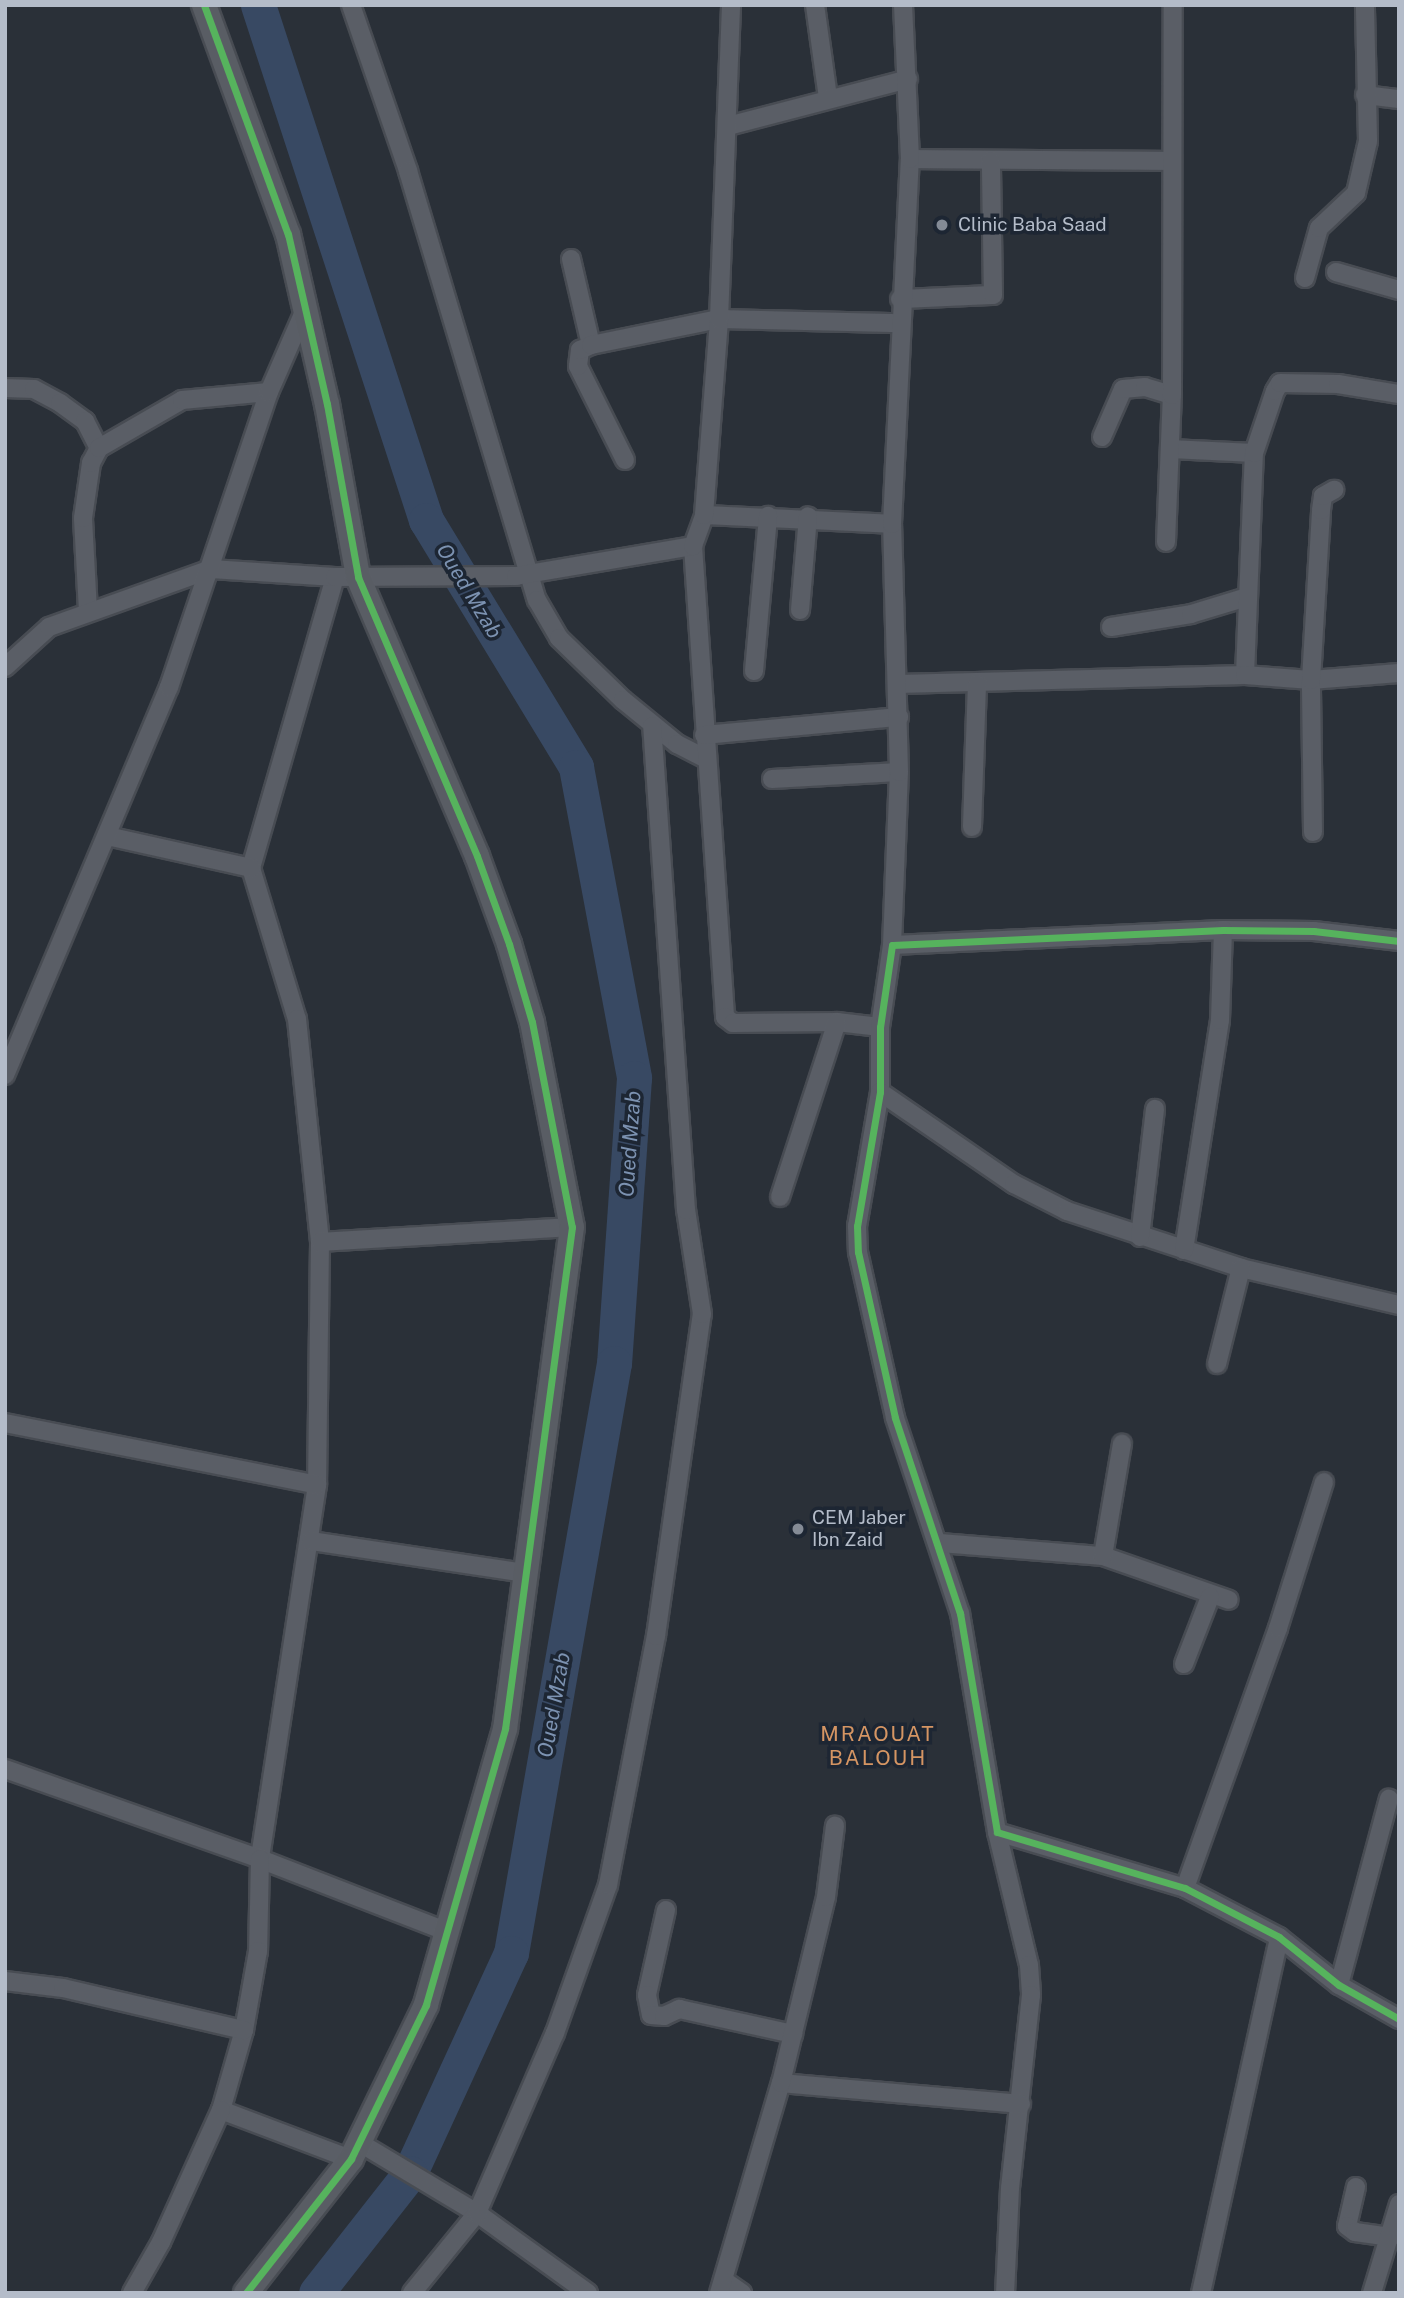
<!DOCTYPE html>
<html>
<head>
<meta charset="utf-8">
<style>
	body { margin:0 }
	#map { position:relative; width:1404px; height:2298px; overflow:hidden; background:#2a3038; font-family:"Public Sans",sans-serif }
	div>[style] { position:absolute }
	.river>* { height:35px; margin:-17.5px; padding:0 17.5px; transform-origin:17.5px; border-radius:17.5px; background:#384963 }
	.roads { filter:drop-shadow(2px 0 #484c53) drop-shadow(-2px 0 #484c53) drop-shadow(0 2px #484c53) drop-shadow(0 -2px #484c53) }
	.street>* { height:18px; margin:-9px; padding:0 9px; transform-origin:9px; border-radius:9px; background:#5a5e66 }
	.secondary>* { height:24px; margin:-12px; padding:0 12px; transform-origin:12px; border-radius:12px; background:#595d64 }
	.cycleway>* { height:7px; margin:-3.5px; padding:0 3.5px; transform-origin:3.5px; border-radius:3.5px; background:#56b35d }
	.dots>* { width:19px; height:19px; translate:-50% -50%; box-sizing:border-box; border:4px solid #1d2633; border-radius:50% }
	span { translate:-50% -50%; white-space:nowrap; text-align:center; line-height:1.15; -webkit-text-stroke:7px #1d2633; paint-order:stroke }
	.poi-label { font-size:19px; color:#b4bcc9 }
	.left { translate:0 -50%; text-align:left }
	.water-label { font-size:21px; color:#7c92b1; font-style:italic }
	.neighbourhood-label { font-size:21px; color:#d59563; letter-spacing:2px }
	.frame { position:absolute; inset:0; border:7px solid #b4bcc9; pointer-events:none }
</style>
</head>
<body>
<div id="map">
	<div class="river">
		<div style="left:258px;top:5px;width:542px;rotate:71.93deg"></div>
		<div style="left:426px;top:520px;width:289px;rotate:58.7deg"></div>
		<div style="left:576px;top:767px;width:316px;rotate:79.4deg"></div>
		<div style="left:634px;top:1078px;width:286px;rotate:94deg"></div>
		<div style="left:614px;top:1363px;width:599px;rotate:99.9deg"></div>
		<div style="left:511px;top:1953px;width:242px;rotate:114.7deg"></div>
		<div style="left:410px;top:2173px;width:152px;rotate:128.1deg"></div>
	</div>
	<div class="roads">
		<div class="street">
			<div style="left:351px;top:5px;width:176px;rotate:71deg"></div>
			<div style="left:408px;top:171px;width:448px;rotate:73.3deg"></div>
			<div style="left:537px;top:600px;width:44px;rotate:59.9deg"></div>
			<div style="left:559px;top:638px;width:89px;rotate:44.1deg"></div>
			<div style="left:623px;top:700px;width:70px;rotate:39.2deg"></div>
			<div style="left:677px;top:744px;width:30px;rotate:27deg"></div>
			<div style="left:815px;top:5px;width:94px;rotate:82deg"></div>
			<div style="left:1365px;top:95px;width:34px;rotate:7deg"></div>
			<div style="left:728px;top:126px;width:186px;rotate:-14.6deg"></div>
			<div style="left:910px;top:159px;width:262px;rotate:0.4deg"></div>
			<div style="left:571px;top:259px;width:88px;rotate:76.9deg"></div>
			<div style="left:1336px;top:272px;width:66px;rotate:15.9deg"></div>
			<div style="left:1305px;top:278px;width:52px;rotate:-74.4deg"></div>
			<div style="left:1319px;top:228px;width:51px;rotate:-43.4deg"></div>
			<div style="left:1356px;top:193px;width:53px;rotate:-77deg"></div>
			<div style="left:1368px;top:141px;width:136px;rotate:-91.3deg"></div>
			<div style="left:900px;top:299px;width:93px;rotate:-2.5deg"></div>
			<div style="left:993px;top:295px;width:134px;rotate:-90.9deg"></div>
			<div style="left:5px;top:388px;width:29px;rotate:2deg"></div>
			<div style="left:34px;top:389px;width:30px;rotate:28deg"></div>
			<div style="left:60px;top:403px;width:31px;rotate:36deg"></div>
			<div style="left:85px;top:421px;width:30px;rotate:63deg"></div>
			<div style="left:1102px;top:437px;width:52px;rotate:-66.4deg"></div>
			<div style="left:1123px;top:389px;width:22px;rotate:-5deg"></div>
			<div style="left:1145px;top:387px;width:28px;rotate:17deg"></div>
			<div style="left:1170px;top:449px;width:84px;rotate:2.7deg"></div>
			<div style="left:625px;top:460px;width:105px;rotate:-116.6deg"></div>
			<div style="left:578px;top:366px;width:16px;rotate:-83deg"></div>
			<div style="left:580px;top:350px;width:12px;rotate:-24deg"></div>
			<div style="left:591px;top:345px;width:131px;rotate:-11.5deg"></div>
			<div style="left:719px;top:319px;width:182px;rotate:1.3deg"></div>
			<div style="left:704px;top:515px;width:188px;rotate:2.7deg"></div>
			<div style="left:1166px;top:542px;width:147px;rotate:-87.7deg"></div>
			<div style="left:1172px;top:395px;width:390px;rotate:-89.9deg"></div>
			<div style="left:693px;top:546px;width:472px;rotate:86.1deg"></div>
			<div style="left:725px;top:1017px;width:10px;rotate:37deg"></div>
			<div style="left:733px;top:1023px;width:104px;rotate:-0.6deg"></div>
			<div style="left:837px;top:1022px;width:43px;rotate:6.6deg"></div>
			<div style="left:335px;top:577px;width:303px;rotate:106.1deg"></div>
			<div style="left:251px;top:868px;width:158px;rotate:73.1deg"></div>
			<div style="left:297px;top:1019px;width:224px;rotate:84.1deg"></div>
			<div style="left:320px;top:1242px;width:243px;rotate:90.7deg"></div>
			<div style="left:317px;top:1485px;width:378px;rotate:98.7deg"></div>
			<div style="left:260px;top:1859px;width:202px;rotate:21.2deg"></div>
			<div style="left:800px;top:610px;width:94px;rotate:-85.1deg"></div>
			<div style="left:88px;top:611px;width:93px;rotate:-93.1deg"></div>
			<div style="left:83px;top:518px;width:56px;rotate:-81.7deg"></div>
			<div style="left:91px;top:463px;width:17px;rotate:-62deg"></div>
			<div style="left:99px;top:448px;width:96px;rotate:-30deg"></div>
			<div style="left:182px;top:400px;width:87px;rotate:-5.3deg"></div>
			<div style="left:1111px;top:627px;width:81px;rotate:-9.2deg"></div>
			<div style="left:1191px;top:614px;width:59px;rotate:-16.9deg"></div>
			<div style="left:5px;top:667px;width:59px;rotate:-42.3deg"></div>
			<div style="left:49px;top:627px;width:172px;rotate:-19.7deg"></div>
			<div style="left:211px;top:569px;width:124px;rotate:3.7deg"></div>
			<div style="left:335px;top:577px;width:181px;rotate:-0.3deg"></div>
			<div style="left:516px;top:576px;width:180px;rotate:-9.6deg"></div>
			<div style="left:693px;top:546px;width:33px;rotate:-70deg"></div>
			<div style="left:704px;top:515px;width:197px;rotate:-85.6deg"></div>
			<div style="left:719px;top:319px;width:314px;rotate:-87.8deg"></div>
			<div style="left:754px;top:671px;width:156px;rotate:-84.8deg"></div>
			<div style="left:1245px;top:675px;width:222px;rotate:-87.7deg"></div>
			<div style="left:1254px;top:453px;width:65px;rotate:-71.3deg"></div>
			<div style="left:1275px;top:391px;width:9px;rotate:-58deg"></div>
			<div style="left:1280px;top:383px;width:58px;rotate:1deg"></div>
			<div style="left:1338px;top:384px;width:62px;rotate:9.3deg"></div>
			<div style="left:898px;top:684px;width:347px;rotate:-1.5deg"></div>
			<div style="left:1245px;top:675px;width:66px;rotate:4.3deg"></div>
			<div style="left:1311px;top:680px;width:88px;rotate:-4.5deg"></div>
			<div style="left:704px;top:735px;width:196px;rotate:-5.3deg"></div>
			<div style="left:772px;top:779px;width:127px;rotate:-3.2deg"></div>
			<div style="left:972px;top:827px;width:143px;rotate:-88deg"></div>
			<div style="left:1313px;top:832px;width:152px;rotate:-90.8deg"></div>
			<div style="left:1311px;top:680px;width:170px;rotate:-86.6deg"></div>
			<div style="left:1321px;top:510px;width:14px;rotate:-82deg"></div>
			<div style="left:1323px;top:496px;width:13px;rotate:-29deg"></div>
			<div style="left:107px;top:836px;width:148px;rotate:12.5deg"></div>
			<div style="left:1399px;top:941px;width:86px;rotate:-173.3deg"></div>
			<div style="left:1314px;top:931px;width:91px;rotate:-179.4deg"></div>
			<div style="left:1223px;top:930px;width:331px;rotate:177.4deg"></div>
			<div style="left:892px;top:945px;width:83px;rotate:98.3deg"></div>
			<div style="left:880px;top:1027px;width:65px;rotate:90deg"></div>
			<div style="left:880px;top:1092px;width:136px;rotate:99.7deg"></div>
			<div style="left:857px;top:1226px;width:26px;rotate:88deg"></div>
			<div style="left:858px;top:1252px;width:170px;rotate:77.4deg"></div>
			<div style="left:895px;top:1418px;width:206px;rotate:71.6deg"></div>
			<div style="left:960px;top:1613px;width:222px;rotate:80.4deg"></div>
			<div style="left:997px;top:1832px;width:196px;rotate:16.6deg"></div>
			<div style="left:1185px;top:1888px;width:106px;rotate:27.5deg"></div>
			<div style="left:1279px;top:1937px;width:77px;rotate:38.7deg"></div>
			<div style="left:1339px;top:1985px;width:69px;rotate:29.5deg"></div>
			<div style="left:892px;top:945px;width:173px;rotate:-87.7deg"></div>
			<div style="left:899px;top:772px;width:248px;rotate:-91.6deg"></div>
			<div style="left:892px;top:524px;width:365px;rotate:-87.2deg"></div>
			<div style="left:910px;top:159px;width:154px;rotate:-92.6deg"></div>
			<div style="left:5px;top:1075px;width:421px;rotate:-67.1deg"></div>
			<div style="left:169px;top:687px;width:311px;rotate:-71.3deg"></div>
			<div style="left:269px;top:392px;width:87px;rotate:-66.4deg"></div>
			<div style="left:880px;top:1092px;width:163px;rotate:34.5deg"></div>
			<div style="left:1014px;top:1184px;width:59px;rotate:27deg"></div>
			<div style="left:1067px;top:1211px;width:183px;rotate:18.1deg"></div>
			<div style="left:1241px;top:1268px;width:162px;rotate:13.2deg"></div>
			<div style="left:780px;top:1197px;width:184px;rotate:-72deg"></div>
			<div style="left:1140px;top:1237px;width:129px;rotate:-83.3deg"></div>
			<div style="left:320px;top:1242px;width:252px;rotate:-3.4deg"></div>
			<div style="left:1184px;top:1250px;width:233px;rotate:-81.1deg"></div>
			<div style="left:1220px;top:1020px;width:90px;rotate:-88.1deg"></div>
			<div style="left:1217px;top:1364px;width:99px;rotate:-76deg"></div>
			<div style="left:5px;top:1423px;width:318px;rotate:11.2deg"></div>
			<div style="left:311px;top:1541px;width:215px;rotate:8.5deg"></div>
			<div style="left:940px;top:1543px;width:164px;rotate:4.6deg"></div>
			<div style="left:1103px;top:1556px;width:133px;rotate:19.2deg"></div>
			<div style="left:1103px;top:1556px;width:114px;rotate:-80.4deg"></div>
			<div style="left:1184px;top:1664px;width:72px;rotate:-68.8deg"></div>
			<div style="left:5px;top:1769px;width:270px;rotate:19.4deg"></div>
			<div style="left:260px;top:1859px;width:92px;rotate:91.2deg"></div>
			<div style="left:258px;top:1951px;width:80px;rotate:100deg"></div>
			<div style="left:244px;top:2030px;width:83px;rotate:106deg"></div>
			<div style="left:221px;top:2110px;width:139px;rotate:20.7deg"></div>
			<div style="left:997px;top:1832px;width:137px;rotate:76.5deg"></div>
			<div style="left:1029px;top:1965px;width:30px;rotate:86deg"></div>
			<div style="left:1031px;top:1995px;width:194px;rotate:96.2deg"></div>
			<div style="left:1010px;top:2188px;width:105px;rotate:92.7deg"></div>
			<div style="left:1185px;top:1888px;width:276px;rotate:-70.3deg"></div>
			<div style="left:1278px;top:1628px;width:153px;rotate:-72.5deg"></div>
			<div style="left:666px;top:1910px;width:87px;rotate:102.6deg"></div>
			<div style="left:647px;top:1995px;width:20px;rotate:79deg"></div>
			<div style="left:651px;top:2015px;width:13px;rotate:4deg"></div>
			<div style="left:664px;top:2016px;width:17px;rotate:-25deg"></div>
			<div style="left:679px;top:2009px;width:117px;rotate:12.4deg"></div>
			<div style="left:5px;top:1981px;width:58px;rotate:6.9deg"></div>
			<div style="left:63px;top:1988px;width:186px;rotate:13.1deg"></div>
			<div style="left:1339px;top:1985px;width:193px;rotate:-75deg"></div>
			<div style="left:781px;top:2083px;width:241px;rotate:5deg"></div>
			<div style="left:360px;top:2143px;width:136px;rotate:30.9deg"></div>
			<div style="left:477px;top:2213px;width:137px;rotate:35.8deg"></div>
			<div style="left:1356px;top:2187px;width:40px;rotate:103deg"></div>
			<div style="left:1347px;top:2226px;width:10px;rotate:37deg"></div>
			<div style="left:1355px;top:2232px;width:36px;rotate:8deg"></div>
			<div style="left:725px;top:2281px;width:21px;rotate:35deg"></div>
			<div style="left:132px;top:2293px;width:59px;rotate:-60.4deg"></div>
			<div style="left:161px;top:2242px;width:145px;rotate:-65.6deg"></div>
			<div style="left:412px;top:2293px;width:103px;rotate:-50.9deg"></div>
			<div style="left:477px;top:2213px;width:196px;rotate:-66.6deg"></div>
			<div style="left:555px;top:2033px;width:157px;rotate:-70.3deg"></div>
			<div style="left:608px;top:1885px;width:254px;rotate:-79.1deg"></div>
			<div style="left:656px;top:1636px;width:325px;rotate:-81.9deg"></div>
			<div style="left:702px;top:1314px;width:105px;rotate:-98.7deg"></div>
			<div style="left:686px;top:1210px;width:485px;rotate:-94deg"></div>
			<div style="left:719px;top:2293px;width:219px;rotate:-73.6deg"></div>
			<div style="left:781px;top:2083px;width:191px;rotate:-76.4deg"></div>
			<div style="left:826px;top:1897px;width:72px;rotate:-82.8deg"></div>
			<div style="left:1201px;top:2293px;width:364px;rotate:-77.6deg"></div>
			<div style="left:1372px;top:2293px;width:93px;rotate:-73.1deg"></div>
		</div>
		<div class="secondary">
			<div style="left:204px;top:5px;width:244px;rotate:69.9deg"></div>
			<div style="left:288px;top:234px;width:174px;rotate:77.1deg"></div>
			<div style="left:327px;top:404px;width:176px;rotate:79.8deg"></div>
			<div style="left:358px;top:577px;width:303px;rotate:66.9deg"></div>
			<div style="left:477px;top:856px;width:94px;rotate:70deg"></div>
			<div style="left:509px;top:944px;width:81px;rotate:73.6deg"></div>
			<div style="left:532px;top:1022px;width:209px;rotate:79deg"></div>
			<div style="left:572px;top:1227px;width:506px;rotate:97.6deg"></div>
			<div style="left:505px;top:1729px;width:287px;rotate:106deg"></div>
			<div style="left:426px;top:2005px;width:171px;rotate:116deg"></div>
			<div style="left:351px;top:2159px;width:170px;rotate:128.1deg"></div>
		</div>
	</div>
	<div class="cycleway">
		<div style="left:204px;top:5px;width:244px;rotate:69.9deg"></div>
		<div style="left:288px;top:234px;width:174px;rotate:77.1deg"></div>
		<div style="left:327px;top:404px;width:176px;rotate:79.8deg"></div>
		<div style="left:358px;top:577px;width:303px;rotate:66.9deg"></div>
		<div style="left:477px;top:856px;width:94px;rotate:70deg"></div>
		<div style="left:509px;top:944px;width:81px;rotate:73.6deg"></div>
		<div style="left:532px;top:1022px;width:209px;rotate:79deg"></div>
		<div style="left:572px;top:1227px;width:506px;rotate:97.6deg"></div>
		<div style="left:505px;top:1729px;width:287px;rotate:106deg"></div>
		<div style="left:426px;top:2005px;width:171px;rotate:116deg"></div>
		<div style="left:351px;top:2159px;width:170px;rotate:128.1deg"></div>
		<div style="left:1399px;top:941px;width:86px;rotate:-173.3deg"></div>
		<div style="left:1314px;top:931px;width:91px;rotate:-179.4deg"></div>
		<div style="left:1223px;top:930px;width:331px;rotate:177.4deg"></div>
		<div style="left:892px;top:945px;width:83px;rotate:98.3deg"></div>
		<div style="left:880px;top:1027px;width:65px;rotate:90deg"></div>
		<div style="left:880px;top:1092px;width:136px;rotate:99.7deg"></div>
		<div style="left:857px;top:1226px;width:26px;rotate:88deg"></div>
		<div style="left:858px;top:1252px;width:170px;rotate:77.4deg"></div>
		<div style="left:895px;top:1418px;width:206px;rotate:71.6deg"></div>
		<div style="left:960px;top:1613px;width:222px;rotate:80.4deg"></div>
		<div style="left:997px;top:1832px;width:196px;rotate:16.6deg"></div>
		<div style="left:1185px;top:1888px;width:106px;rotate:27.5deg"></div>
		<div style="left:1279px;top:1937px;width:77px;rotate:38.7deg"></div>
		<div style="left:1339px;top:1985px;width:69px;rotate:29.5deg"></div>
	</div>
	<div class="dots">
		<div style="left:942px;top:225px;background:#848b96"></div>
		<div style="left:798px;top:1529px;background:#848b96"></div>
	</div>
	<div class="poi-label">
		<span class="left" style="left:958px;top:225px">Clinic Baba Saad</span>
		<span class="left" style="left:812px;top:1529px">CEM Jaber<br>Ibn Zaid</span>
	</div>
	<div class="water-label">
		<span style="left:469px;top:591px;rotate:59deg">Oued Mzab</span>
		<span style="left:630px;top:1144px;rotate:-86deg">Oued Mzab</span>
		<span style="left:554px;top:1705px;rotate:-80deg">Oued Mzab</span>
	</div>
	<div class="neighbourhood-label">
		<span style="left:878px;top:1746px">MRAOUAT<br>BALOUH</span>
	</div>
	<div class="frame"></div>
</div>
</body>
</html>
